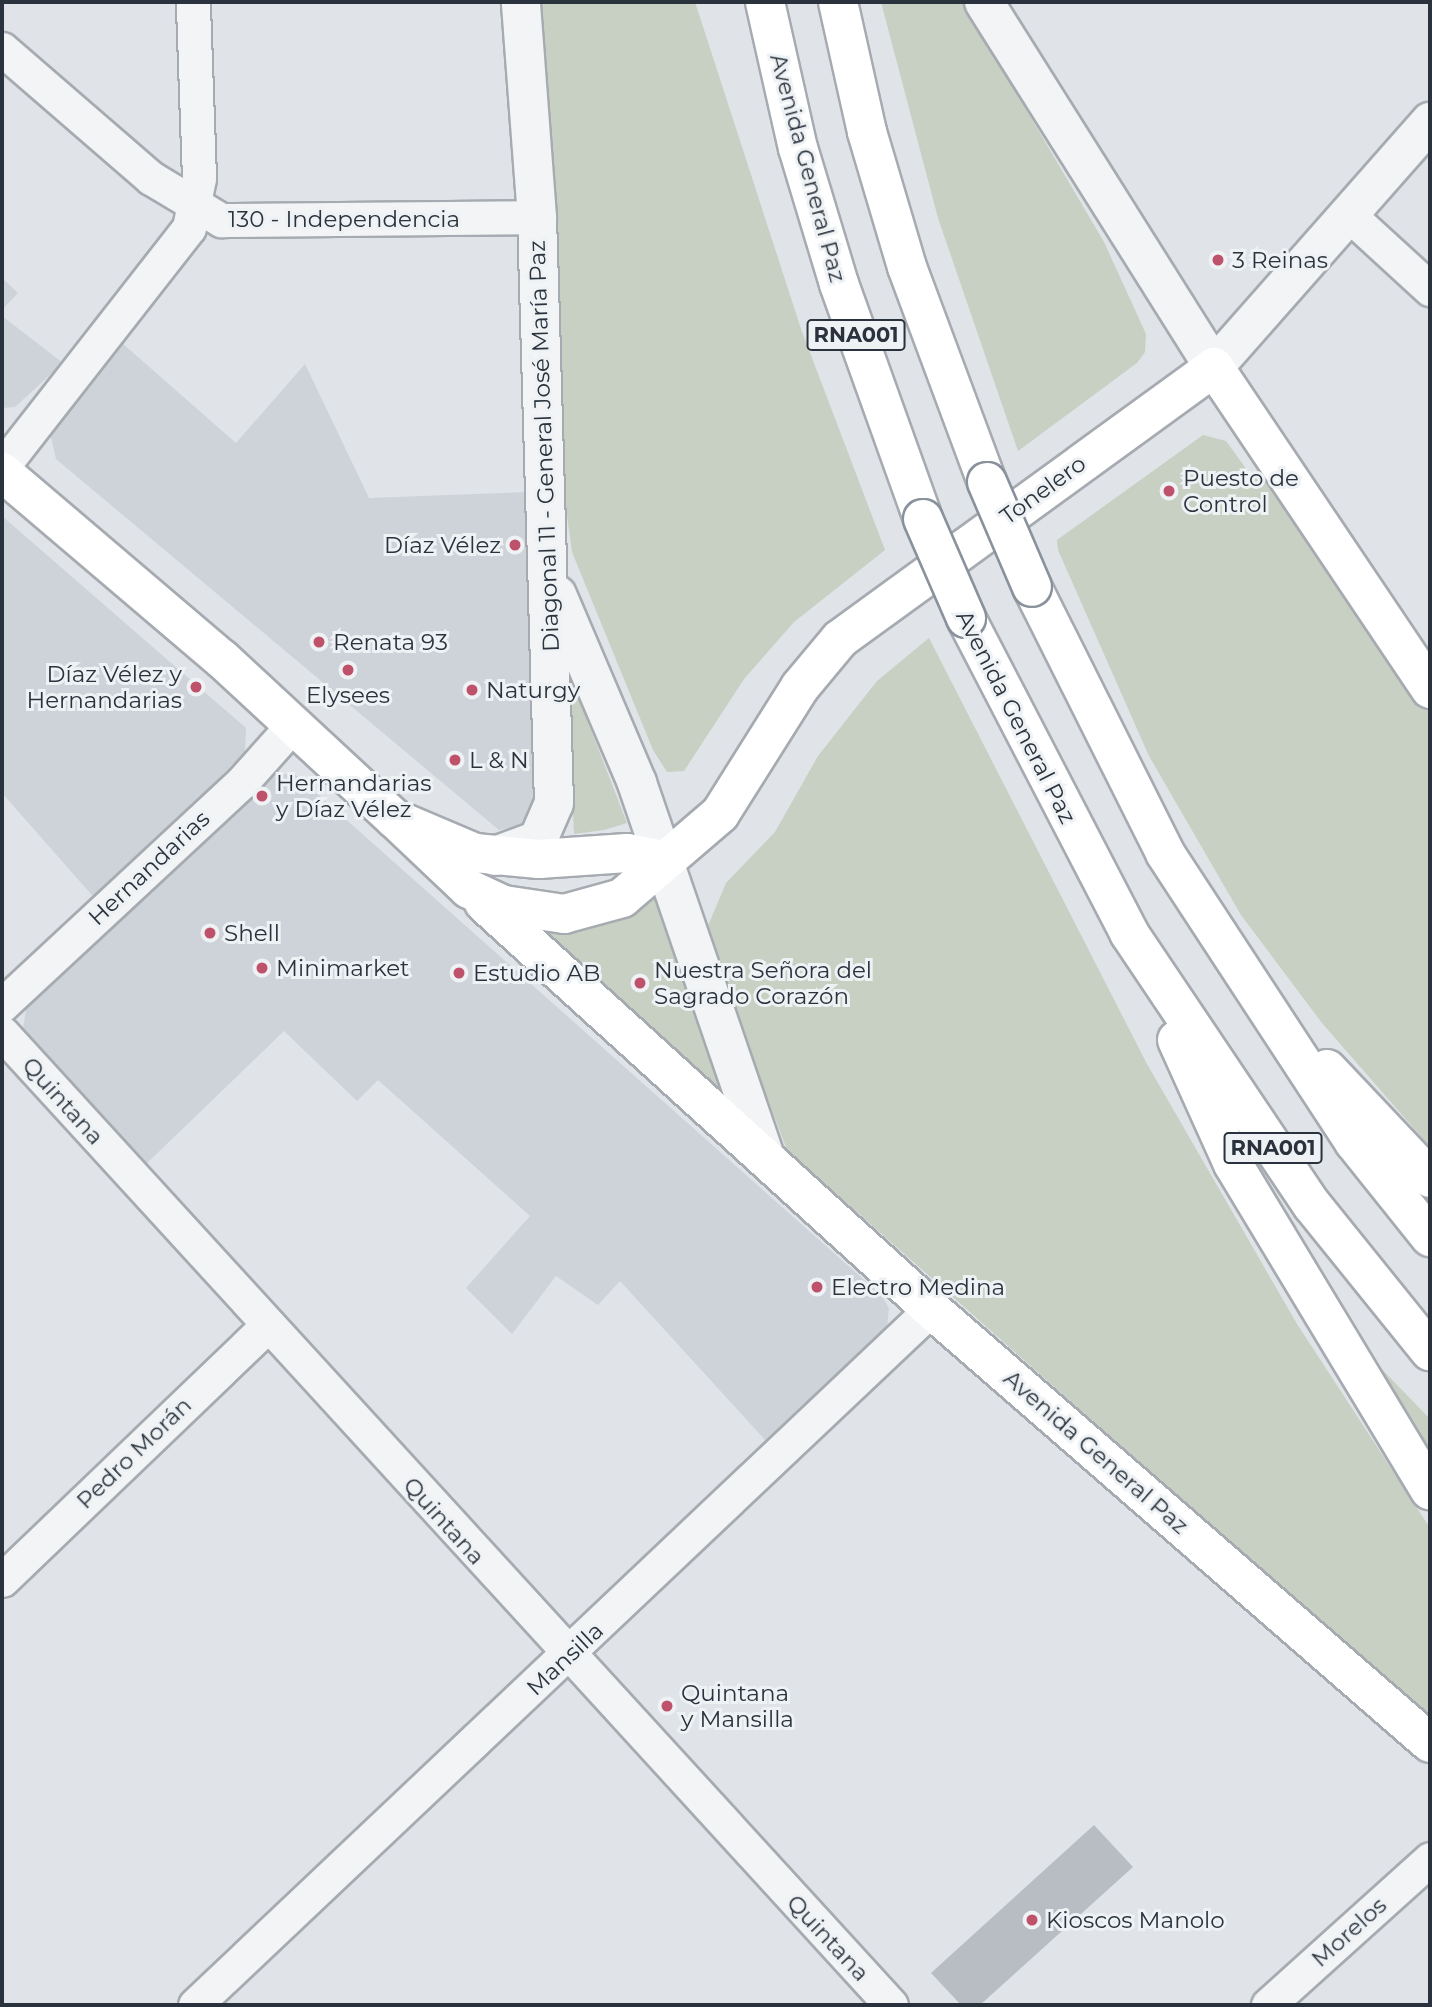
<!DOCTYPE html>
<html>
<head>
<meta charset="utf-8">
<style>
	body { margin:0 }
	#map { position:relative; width:1432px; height:2007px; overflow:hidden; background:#e0e3e7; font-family:Montserrat,sans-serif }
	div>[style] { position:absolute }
	.built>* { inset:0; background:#ced3d9 }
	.green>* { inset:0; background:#c7d0c2 }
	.building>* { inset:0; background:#b8bdc4 }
	.roads { filter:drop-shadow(2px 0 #a6abb1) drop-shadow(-2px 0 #a6abb1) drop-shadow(0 2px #a6abb1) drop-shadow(0 -2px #a6abb1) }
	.minor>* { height:33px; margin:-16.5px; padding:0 16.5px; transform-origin:16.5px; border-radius:16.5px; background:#f2f4f6 }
	.tertiary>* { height:38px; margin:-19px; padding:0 19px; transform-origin:19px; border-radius:19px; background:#f2f4f6 }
	.secondary>* { height:38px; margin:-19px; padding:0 19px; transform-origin:19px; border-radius:19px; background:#fff }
	.motorway>* { height:38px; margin:-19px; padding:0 19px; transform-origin:19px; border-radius:19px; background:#fff }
	.bridges { filter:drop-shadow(2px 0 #89929c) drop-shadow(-2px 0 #89929c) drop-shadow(0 2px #89929c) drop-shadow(0 -2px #89929c) }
	.motorway-bridge>* { height:38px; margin:-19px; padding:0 19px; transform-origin:19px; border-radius:19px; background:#fff }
	.dots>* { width:19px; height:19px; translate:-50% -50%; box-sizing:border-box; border:4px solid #eff2f5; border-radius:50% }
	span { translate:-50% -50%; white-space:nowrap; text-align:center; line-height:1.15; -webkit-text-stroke:6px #eff2f5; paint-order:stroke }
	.shield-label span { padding:2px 5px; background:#eff2f5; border:2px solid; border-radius:5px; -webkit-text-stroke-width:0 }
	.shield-label { font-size:21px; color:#2a333d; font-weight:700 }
	.street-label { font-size:23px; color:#2a333d }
	.poi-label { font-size:23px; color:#2a333d }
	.left { translate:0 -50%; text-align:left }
	.right { translate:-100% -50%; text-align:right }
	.frame { position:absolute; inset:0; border:4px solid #2a333d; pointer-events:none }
</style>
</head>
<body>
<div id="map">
	<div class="built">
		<div style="clip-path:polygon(2px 278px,18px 293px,2px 310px)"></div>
		<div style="clip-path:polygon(2px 316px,63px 363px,15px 407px,2px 408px)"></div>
		<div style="clip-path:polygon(122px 343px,236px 443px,305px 364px,369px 498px,529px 492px,540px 802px,529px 824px,499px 830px,56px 459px,49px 428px)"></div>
		<div style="clip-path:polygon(2px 516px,246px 728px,245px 752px,98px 902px,2px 793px)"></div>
		<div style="clip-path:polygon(274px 773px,296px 775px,881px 1295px,889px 1308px,886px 1337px,776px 1452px,620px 1281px,598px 1305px,556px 1276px,512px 1334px,466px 1288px,530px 1216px,378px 1080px,357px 1101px,284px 1031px,144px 1166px,22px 1036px,27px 1002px)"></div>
	</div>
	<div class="green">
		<div style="clip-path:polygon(534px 2px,695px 2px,801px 329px,885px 550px,794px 622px,744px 679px,684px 771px,667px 772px,653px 750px,572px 552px,560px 464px)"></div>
		<div style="clip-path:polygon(881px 2px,963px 2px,1104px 242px,1146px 334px,1145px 352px,1137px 363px,1018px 451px,938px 218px)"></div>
		<div style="clip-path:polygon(1203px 435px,1226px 441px,1250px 474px,1261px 468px,1430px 713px,1430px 1147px,1322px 1023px,1241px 915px,1149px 756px,1058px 550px,1057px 540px)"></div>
		<div style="clip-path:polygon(929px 638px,1147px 1064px,1297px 1324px,1430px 1528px,1430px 1720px,787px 1150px,705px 933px,726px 883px,775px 832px,818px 756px,877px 681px)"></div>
		<div style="clip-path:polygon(567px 668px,627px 823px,604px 830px,574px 834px)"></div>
		<div style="clip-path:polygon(654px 888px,737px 1117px,526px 925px,570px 929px,631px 915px)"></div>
		<div style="clip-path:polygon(1371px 1358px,1430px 1419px,1430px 1470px)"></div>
	</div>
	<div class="building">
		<div style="clip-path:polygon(1094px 1825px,1133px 1867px,980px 2005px,961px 2005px,931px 1973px)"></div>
	</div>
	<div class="roads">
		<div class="minor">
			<div style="left:2px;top:49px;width:197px;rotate:40.9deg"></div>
			<div style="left:151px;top:178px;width:82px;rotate:31deg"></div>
			<div style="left:221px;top:220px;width:316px;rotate:-0.5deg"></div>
			<div style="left:1347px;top:213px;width:113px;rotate:42.5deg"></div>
			<div style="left:2px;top:467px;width:303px;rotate:-52deg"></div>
			<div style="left:189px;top:228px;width:51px;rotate:-78.7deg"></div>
			<div style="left:199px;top:178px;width:176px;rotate:-92deg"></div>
			<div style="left:2px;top:1005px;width:328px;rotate:-42.9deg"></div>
			<div style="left:242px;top:782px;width:75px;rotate:-48.2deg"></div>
			<div style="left:2px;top:1033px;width:1317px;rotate:47.55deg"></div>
			<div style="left:2px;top:1580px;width:367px;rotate:-43.8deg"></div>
			<div style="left:195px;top:2005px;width:1013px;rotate:-43.4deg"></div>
			<div style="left:1268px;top:2005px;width:218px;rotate:-42deg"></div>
		</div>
		<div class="tertiary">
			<div style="left:984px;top:2px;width:431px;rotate:57.8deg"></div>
			<div style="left:1214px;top:367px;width:327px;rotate:-48.6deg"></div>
			<div style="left:557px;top:595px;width:204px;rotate:66.9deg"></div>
			<div style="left:637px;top:783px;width:395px;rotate:71.1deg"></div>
			<div style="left:495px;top:856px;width:46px;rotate:-20.4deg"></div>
			<div style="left:538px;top:840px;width:40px;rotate:-66.6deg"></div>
			<div style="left:554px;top:803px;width:586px;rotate:-91.66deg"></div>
			<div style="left:537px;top:217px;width:216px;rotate:-94.3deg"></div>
		</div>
		<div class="secondary">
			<div style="left:2px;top:472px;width:289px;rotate:40.4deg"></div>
			<div style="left:222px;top:659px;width:236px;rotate:42.8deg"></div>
			<div style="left:395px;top:819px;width:87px;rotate:23deg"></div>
			<div style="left:475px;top:853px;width:64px;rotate:5.4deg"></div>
			<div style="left:539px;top:859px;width:88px;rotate:-3.9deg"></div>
			<div style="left:627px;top:853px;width:38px;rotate:11deg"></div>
			<div style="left:395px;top:819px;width:102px;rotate:43.4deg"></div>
			<div style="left:469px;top:889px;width:38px;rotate:25deg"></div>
			<div style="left:504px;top:905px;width:61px;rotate:8.5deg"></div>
			<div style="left:564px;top:914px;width:60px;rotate:-15.4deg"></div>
			<div style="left:622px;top:898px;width:129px;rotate:-40.6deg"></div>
			<div style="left:720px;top:814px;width:150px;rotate:-57.8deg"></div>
			<div style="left:800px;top:687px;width:62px;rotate:-50.2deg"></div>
			<div style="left:840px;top:639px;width:462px;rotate:-36deg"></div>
			<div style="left:1214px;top:367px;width:388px;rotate:56.1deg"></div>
			<div style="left:484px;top:903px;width:604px;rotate:42.25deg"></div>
			<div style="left:931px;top:1309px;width:661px;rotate:41.01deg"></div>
		</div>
		<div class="motorway">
			<div style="left:765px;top:2px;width:150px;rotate:77.3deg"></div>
			<div style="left:798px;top:148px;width:142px;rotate:73.2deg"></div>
			<div style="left:839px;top:284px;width:250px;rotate:70.3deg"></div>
			<div style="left:838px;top:2px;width:133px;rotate:77.4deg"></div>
			<div style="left:867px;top:132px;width:141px;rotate:73.5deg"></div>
			<div style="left:907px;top:267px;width:229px;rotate:69.6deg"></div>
			<div style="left:1032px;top:587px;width:297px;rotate:63.4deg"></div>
			<div style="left:1165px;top:853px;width:345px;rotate:56.8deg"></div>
			<div style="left:1354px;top:1142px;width:122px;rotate:51.3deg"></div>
			<div style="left:966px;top:618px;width:355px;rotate:62.6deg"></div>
			<div style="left:1129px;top:933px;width:328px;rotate:56.1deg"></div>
			<div style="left:1312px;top:1205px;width:188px;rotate:51.1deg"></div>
			<div style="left:1177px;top:1040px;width:136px;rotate:65.7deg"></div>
			<div style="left:1233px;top:1164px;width:381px;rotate:58.9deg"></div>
			<div style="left:1327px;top:1069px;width:150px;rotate:46.6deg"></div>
		</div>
	</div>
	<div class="bridges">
		<div class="motorway-bridge">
			<div style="left:987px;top:482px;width:114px;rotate:66.8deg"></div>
			<div style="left:923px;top:519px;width:108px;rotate:66.5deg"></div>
		</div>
	</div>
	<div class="dots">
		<div style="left:1218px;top:260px;background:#bf526b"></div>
		<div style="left:1169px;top:491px;background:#bf526b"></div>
		<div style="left:515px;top:545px;background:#bf526b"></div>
		<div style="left:319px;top:642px;background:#bf526b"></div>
		<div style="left:348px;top:670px;background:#bf526b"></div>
		<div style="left:196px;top:687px;background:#bf526b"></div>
		<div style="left:472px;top:690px;background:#bf526b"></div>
		<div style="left:455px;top:760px;background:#bf526b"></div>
		<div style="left:262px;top:796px;background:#bf526b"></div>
		<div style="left:210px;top:933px;background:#bf526b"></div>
		<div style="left:262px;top:968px;background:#bf526b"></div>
		<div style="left:459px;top:973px;background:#bf526b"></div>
		<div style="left:640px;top:983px;background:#bf526b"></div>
		<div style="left:817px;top:1287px;background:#bf526b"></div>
		<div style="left:667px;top:1706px;background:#bf526b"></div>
		<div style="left:1032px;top:1920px;background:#bf526b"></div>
	</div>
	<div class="shield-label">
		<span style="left:856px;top:335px">RNA001</span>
		<span style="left:1273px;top:1148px">RNA001</span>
	</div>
	<div class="street-label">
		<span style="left:808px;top:168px;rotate:75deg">Avenida General Paz</span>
		<span style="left:344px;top:219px">130 - Independencia</span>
		<span style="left:544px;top:446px;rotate:-92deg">Diagonal 11 - General José María Paz</span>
		<span style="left:1043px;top:490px;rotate:-36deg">Tonelero</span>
		<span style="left:1016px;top:717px;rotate:63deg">Avenida General Paz</span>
		<span style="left:149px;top:868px;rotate:-43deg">Hernandarias</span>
		<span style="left:63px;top:1101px;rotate:48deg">Quintana</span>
		<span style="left:1096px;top:1452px;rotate:41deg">Avenida General Paz</span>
		<span style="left:134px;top:1453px;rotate:-44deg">Pedro Morán</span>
		<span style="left:444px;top:1521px;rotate:48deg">Quintana</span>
		<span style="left:565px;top:1659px;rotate:-43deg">Mansilla</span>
		<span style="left:1349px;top:1932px;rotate:-42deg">Morelos</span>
		<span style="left:828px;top:1938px;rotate:47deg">Quintana</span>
	</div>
	<div class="poi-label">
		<span class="left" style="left:1232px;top:260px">3 Reinas</span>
		<span class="left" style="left:1183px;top:491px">Puesto de<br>Control</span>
		<span class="right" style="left:501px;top:545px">Díaz Vélez</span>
		<span class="left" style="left:333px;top:642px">Renata 93</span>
		<span class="right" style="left:182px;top:687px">Díaz Vélez y<br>Hernandarias</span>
		<span class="left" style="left:486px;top:690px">Naturgy</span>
		<span style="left:348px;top:695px">Elysees</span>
		<span class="left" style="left:469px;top:760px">L &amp; N</span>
		<span class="left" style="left:276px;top:796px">Hernandarias<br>y Díaz Vélez</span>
		<span class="left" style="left:224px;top:933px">Shell</span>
		<span class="left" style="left:276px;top:968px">Minimarket</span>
		<span class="left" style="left:654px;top:983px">Nuestra Señora del<br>Sagrado Corazón</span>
		<span class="left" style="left:473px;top:973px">Estudio AB</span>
		<span class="left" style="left:831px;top:1287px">Electro Medina</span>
		<span class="left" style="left:681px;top:1706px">Quintana<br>y Mansilla</span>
		<span class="left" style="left:1046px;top:1920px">Kioscos Manolo</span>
	</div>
	<div class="frame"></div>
</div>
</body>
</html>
